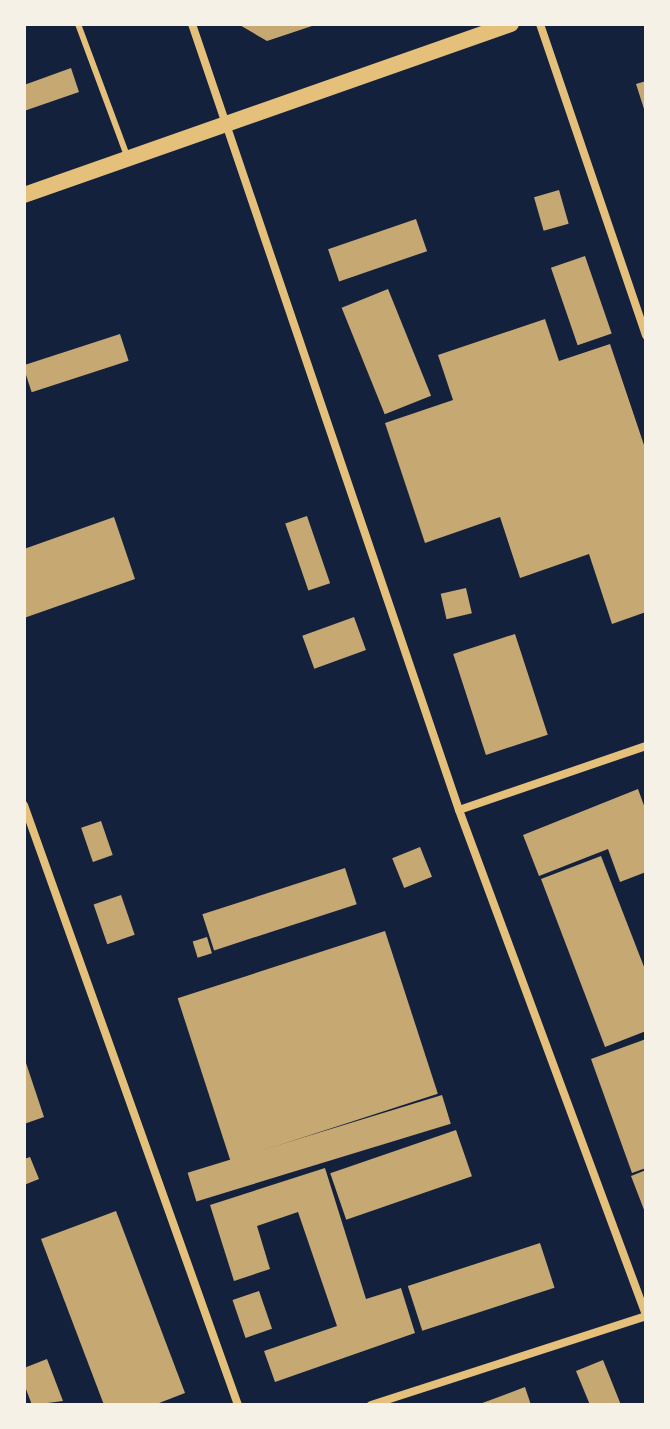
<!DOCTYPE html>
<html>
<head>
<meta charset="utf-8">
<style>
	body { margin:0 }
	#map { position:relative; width:670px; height:1429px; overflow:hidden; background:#14213d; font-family:"Playfair Display",serif }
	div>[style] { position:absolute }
	.building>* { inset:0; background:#c6a872; transform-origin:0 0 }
	.service>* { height:6px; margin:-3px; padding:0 3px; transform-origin:3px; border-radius:3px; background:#e5c07b }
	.minor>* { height:8px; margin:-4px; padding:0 4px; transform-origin:4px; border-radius:4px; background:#e5c07b }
	.secondary>* { height:16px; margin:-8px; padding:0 8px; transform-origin:8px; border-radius:8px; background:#e5c07b }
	span { translate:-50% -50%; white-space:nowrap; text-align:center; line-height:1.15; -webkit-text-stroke:6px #f6f1e7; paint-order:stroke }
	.frame { position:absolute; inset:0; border:26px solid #f6f1e7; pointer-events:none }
</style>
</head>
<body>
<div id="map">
	<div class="building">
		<div style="clip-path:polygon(238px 24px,315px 24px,315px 25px,267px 41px)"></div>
		<div style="clip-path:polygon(71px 68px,79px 92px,24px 111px,24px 85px)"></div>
		<div style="clip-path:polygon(646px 81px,646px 112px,645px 112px,636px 84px)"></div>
		<div style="left:559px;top:190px;width:35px;height:26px;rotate:74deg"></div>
		<div style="left:416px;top:219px;width:34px;height:93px;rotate:71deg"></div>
		<div style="left:585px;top:256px;width:82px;height:36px;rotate:71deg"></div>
		<div style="left:388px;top:289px;width:115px;height:50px;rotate:68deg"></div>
		<div style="clip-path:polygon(545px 319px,559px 361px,610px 344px,646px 451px,646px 612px,612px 624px,589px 554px,520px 578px,500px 517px,425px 543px,385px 423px,453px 400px,438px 355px)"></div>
		<div style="left:120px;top:334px;width:28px;height:102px;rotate:72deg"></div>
		<div style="left:307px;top:516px;width:71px;height:23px;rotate:71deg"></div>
		<div style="clip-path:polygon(114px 517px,135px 579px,24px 618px,24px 549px)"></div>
		<div style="left:466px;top:588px;width:26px;height:26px;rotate:77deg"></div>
		<div style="left:354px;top:617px;width:35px;height:55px;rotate:70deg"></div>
		<div style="left:515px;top:634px;width:106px;height:65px;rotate:72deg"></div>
		<div style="clip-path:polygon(638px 789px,646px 811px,646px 872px,620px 882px,608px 849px,539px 876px,523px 835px)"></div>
		<div style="left:101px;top:821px;width:36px;height:21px;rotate:71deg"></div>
		<div style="left:420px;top:847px;width:32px;height:30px;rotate:68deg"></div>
		<div style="clip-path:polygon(601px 856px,646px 972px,646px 1031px,605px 1047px,541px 879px)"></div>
		<div style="left:345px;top:868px;width:38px;height:150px;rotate:72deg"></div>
		<div style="left:121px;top:895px;width:42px;height:29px;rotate:71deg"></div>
		<div style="left:385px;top:931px;width:171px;height:218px;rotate:72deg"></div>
		<div style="left:207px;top:937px;width:17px;height:15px;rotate:73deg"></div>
		<div style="clip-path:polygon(646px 1039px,646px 1168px,632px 1173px,591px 1059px)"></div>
		<div style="clip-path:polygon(24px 1057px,44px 1117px,24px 1124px)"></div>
		<div style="left:442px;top:1095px;width:30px;height:266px;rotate:73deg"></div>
		<div style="left:456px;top:1130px;width:49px;height:133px;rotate:71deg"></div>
		<div style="clip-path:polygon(30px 1157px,39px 1179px,24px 1185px,24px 1159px)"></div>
		<div style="clip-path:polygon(325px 1168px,366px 1299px,401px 1288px,415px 1333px,275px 1382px,264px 1351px,337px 1326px,298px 1212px,257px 1226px,270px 1269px,234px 1281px,210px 1205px)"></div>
		<div style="clip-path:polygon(646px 1170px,646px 1215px,631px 1176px)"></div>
		<div style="clip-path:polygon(116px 1211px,185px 1393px,154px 1405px,104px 1405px,41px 1239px)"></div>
		<div style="left:540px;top:1243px;width:47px;height:139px;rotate:72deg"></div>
		<div style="left:259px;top:1291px;width:40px;height:28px;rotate:71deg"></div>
		<div style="clip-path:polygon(47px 1359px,63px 1401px,32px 1405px,24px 1384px,24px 1368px)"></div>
		<div style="clip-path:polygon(603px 1360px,621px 1405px,590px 1405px,576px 1371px)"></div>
		<div style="clip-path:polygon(525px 1387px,531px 1405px,477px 1405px)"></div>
	</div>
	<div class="service">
		<div style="left:78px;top:24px;width:141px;rotate:69.6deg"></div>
	</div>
	<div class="minor">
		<div style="left:192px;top:24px;width:830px;rotate:71.24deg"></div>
		<div style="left:459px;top:810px;width:539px;rotate:69.68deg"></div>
		<div style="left:540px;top:24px;width:329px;rotate:71.2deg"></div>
		<div style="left:24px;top:805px;width:637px;rotate:70.37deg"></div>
		<div style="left:459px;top:810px;width:198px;rotate:-18.9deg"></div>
		<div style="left:371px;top:1405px;width:289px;rotate:-17.9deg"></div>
	</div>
	<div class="secondary">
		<div style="left:24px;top:195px;width:516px;rotate:-19.35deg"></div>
	</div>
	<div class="frame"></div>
</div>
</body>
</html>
